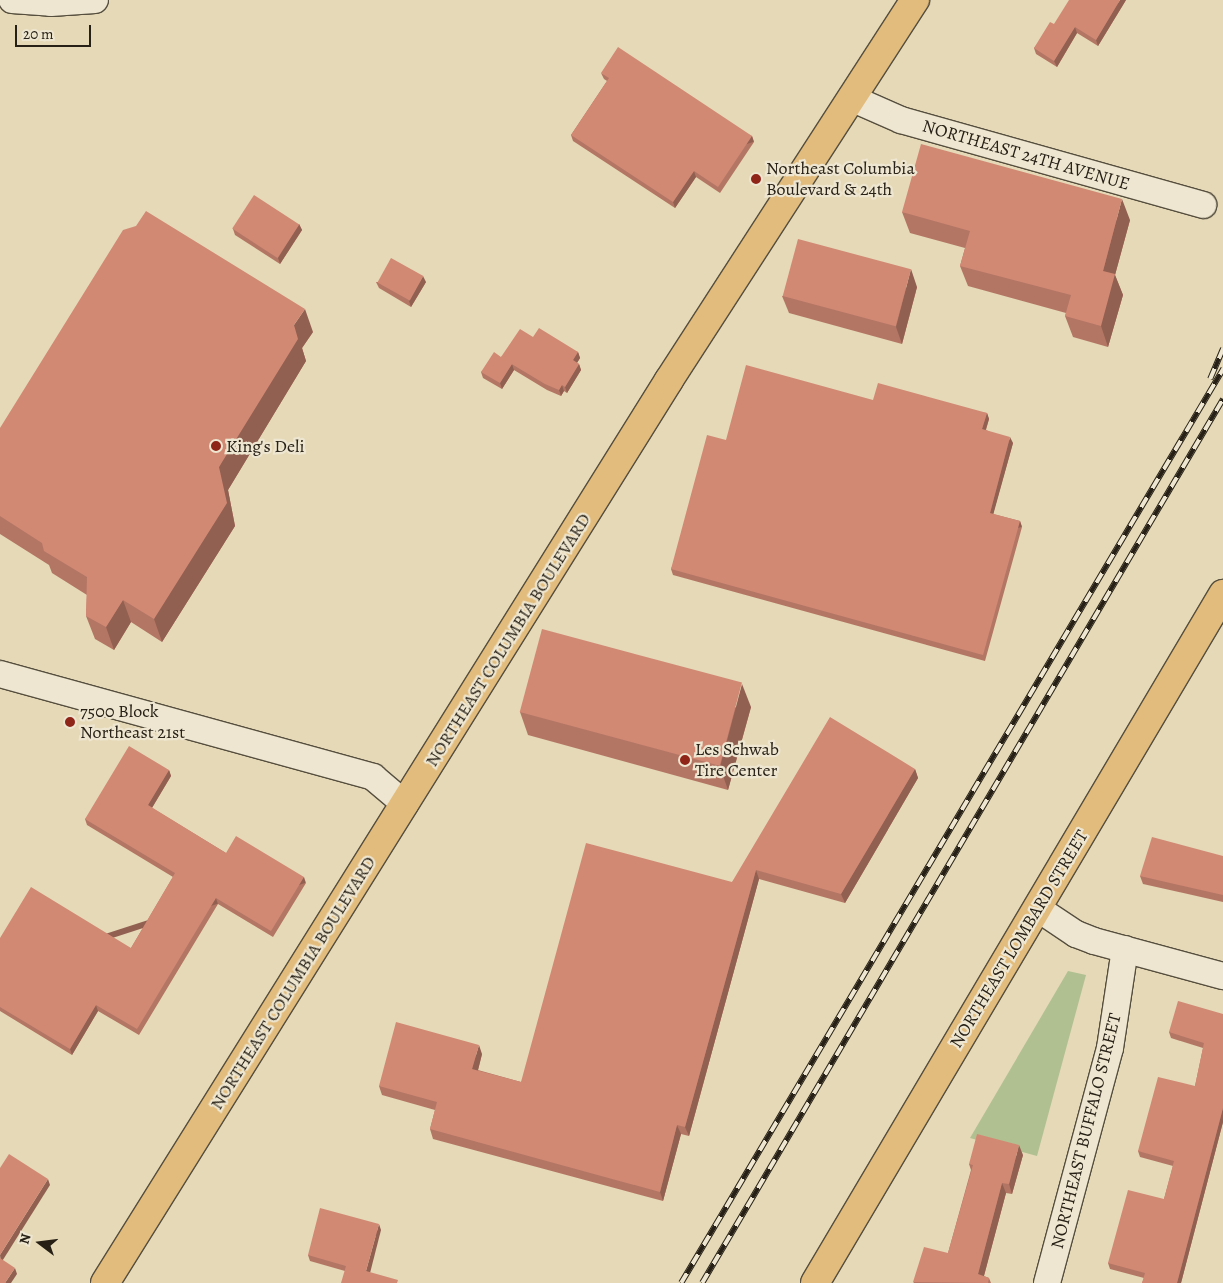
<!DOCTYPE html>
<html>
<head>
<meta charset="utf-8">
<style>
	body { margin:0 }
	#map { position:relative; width:1223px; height:1283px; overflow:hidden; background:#e5d9b7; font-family:Alegreya,serif }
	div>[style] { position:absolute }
	.green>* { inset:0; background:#b1c090 }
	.roads { filter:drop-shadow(1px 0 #564e3e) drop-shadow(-1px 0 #564e3e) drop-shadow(0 1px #564e3e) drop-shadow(0 -1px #564e3e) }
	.minor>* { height:26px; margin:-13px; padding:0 13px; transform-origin:13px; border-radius:13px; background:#eee6d0 }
	.major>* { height:28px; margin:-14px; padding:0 14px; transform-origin:14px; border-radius:14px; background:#e2bc7c }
	.rail>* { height:5.5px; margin-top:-2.75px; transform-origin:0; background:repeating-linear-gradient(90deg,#eee6d0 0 11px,#272016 0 22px); box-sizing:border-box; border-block:1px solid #272016 }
	.wall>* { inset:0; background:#b47664 }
	.shaded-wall>* { inset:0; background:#926051; transform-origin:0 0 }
	.building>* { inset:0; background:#d18974; transform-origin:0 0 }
	.dots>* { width:14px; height:14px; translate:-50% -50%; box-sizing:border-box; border:2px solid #eee6d0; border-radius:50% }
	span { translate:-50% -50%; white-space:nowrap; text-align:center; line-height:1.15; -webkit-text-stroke:4.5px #eee6d0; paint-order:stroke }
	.street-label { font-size:18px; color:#272016 }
	.poi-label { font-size:18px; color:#272016 }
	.left { translate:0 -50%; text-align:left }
	.north { position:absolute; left:15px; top:1218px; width:50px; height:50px; -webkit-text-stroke:4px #eee6d0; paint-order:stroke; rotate:285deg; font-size:14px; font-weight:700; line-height:20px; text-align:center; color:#272016 }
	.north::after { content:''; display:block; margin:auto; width:18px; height:22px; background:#272016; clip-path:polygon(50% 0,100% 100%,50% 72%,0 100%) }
	.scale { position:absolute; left:15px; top:25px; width:76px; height:22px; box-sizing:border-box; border:2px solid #272016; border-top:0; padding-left:6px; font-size:15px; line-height:18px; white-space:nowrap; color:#272016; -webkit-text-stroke:4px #eee6d0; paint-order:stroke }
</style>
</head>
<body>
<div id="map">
	<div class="green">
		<div style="clip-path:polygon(1068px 971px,1086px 975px,1037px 1156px,970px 1138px)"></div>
	</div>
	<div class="roads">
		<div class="minor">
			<div style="left:12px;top:0;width:39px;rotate:4deg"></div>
			<div style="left:51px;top:3px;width:44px;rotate:-3.9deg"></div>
			<div style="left:851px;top:98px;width:55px;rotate:23.7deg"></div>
			<div style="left:901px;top:120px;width:314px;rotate:15.7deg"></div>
			<div style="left:0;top:674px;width:387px;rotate:15.4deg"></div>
			<div style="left:373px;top:777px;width:42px;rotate:40.2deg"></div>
			<div style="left:1037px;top:908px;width:47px;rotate:33.7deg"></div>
			<div style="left:1076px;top:934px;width:19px;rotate:21deg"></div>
			<div style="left:1094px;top:941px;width:134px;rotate:15.2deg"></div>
			<div style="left:1047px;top:1283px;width:243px;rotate:-75deg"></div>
			<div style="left:1110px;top:1048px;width:100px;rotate:-81.4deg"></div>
		</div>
		<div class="major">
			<div style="left:105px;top:1283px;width:1065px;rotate:-58.01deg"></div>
			<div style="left:669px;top:380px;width:453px;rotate:-57.1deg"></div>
			<div style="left:815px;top:1283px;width:801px;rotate:-59.37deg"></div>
		</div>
	</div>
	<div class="rail">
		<div style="left:1210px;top:379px;width:33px;rotate:-67deg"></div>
		<div style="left:681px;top:1283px;width:1063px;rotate:-59.33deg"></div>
		<div style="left:702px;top:1283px;width:1026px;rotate:-59.49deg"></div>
	</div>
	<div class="wall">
		<div style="clip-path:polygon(1126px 0,1098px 46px,1077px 33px,1057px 67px,1036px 54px,1034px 48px,1054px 24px)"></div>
		<div style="clip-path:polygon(601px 73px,752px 136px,754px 142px,720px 193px,696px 177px,675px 208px,573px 141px,571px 135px,607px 81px,604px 79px)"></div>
		<div style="clip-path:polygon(902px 212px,1130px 220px,1115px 275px,1123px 295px,1108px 347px,1073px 337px,1065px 316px,1066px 313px,968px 286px,960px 266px,965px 248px,910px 233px)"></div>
		<div style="clip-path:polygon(299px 224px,302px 230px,280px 264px,235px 235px,233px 229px)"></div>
		<div style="clip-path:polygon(376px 282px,426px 282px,411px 307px,379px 288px)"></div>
		<div style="clip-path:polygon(917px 287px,902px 344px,789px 313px,782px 296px)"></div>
		<div style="clip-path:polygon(313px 332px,302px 348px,306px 361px,228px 490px,235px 526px,162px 642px,131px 622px,114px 650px,95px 639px,86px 616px,87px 595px,52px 573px,49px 565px,0 534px,0 428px)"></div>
		<div style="clip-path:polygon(533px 337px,578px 352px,580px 358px,577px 363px,579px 364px,581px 370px,567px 393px,564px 391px,561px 396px,547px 390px,514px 370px,502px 389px,483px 378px,481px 372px,501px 357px)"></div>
		<div style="clip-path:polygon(873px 400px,987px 413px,989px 419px,986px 430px,1013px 443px,993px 514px,1020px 521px,1022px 527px,985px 661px,673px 575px,671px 569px,726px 440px)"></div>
		<div style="clip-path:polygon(751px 707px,728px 790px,528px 735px,520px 712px)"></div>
		<div style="clip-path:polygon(915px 769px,918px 778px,845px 903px,759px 879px,689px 1136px,681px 1134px,663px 1201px,433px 1139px,430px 1129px,435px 1110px,382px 1095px,379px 1086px,482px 1054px,478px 1070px,521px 1082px,732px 882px)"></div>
		<div style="clip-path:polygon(169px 770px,171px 776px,152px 808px,226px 853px,306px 883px,273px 937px,218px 904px,139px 1035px,98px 1011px,72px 1055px,0 1011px,0 938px,131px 948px,173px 877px,87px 825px,85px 819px)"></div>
		<div style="clip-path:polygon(1223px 856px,1223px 902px,1143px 884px,1140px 876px)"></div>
		<div style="clip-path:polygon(1223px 1014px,1223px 1122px,1181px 1283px,1142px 1283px,1144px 1278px,1110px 1269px,1108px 1263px,1164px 1199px,1173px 1166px,1140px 1157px,1138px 1151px,1195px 1086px,1203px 1048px,1171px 1038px,1169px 1032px)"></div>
		<div style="clip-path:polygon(1023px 1155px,1012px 1194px,1006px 1193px,984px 1276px,989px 1278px,991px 1283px,913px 1283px,948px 1253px,971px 1170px,969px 1164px)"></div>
		<div style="clip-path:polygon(381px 1230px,345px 1271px,310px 1261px,308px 1255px)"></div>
	</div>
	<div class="shaded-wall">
		<div style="clip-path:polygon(1120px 0,1126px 0,1098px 46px,1096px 40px)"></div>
		<div style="clip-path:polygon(1075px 27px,1077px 33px,1057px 67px,1054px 61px)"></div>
		<div style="left:752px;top:136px;width:6px;height:61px;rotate:72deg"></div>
		<div style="clip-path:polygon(694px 171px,696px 177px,675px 208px,673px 202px)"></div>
		<div style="clip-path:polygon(1122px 199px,1130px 220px,1115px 275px,1123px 295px,1108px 347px,1101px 326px,1103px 271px)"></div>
		<div style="clip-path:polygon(299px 224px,302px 230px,280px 264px,278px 258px)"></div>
		<div style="clip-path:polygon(911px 269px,917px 287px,902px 344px,896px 327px)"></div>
		<div style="clip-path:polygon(423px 276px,426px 282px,411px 307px,409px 301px)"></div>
		<div style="clip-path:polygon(305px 309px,313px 332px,302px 348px,306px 361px,228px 490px,235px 526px,162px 642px,154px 619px,219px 467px,294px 325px)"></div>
		<div style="clip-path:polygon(578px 352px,580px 358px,575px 366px,573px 360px)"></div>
		<div style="clip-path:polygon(512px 364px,514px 370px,502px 389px,500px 383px)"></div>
		<div style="clip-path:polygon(579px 364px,581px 370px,567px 393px,565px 387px)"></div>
		<div style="clip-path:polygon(562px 385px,564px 391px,561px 396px,559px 390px)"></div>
		<div style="clip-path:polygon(987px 413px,989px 419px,984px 435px,982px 429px)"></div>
		<div style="clip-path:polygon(1010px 437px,1013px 443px,992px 519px,990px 513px)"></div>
		<div style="left:1020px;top:521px;width:6px;height:139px;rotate:72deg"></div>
		<div style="clip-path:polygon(123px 600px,131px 622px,114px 650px,106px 627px)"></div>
		<div style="clip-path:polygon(742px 684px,751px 707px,728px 790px,720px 767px)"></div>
		<div style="clip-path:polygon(915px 769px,918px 778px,845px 903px,841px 894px)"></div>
		<div style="clip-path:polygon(169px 770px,171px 776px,150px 811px,148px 805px)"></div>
		<div style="clip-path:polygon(756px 870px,759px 879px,689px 1136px,685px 1127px)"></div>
		<div style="left:304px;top:877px;width:6px;height:63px;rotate:72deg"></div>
		<div style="left:216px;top:898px;width:6px;height:153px;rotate:72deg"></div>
		<div style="clip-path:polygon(96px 1005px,98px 1011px,72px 1055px,70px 1049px)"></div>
		<div style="clip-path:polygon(479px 1045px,482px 1054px,476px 1078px,472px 1069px)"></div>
		<div style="clip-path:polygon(1223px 1108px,1223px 1122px,1181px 1283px,1177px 1283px)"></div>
		<div style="clip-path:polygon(677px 1125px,681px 1134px,663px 1201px,660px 1192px)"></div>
		<div style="clip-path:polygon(1019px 1145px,1023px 1155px,1012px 1194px,1009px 1184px)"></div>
		<div style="clip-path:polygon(48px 1179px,50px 1185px,1px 1263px,0 1255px)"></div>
		<div style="clip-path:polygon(1002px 1183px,1006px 1193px,982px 1283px,978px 1274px)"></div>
		<div style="clip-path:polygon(379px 1224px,381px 1230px,369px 1277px,366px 1271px)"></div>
		<div style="clip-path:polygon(15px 1268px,17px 1274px,11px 1283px,5px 1283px)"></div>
	</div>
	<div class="building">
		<div style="clip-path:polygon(1069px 0,1120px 0,1096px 40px,1075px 27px,1054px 61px,1034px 48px,1050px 22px,1054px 24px)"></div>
		<div style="clip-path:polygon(618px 47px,752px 136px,718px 187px,694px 171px,673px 202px,571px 135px,609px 78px,601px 73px)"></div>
		<div style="clip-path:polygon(921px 144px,1122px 199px,1103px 271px,1115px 274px,1101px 326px,1065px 316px,1071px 295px,960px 266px,970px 231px,902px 212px)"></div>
		<div style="left:254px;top:195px;width:54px;height:40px;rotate:33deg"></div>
		<div style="clip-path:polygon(146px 211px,305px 309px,294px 325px,298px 339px,219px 467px,227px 503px,154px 619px,123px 600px,106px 627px,86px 616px,87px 577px,44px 551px,42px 543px,0 516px,0 428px,123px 230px,136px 226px)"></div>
		<div style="left:798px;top:239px;width:117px;height:59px;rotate:15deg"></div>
		<div style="left:391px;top:258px;width:37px;height:28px;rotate:29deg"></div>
		<div style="clip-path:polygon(539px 328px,578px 352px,573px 360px,579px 364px,565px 387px,562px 385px,559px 390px,545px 384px,510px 363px,512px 364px,500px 383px,481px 372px,494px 352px,501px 357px,520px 329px,533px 337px)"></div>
		<div style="clip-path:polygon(746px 365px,873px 400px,878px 383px,987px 413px,982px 429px,1010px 437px,990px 513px,1020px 521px,983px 655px,671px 569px,707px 435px,726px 440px)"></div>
		<div style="left:542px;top:629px;width:207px;height:86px;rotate:15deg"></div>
		<div style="clip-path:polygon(830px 717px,915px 769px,841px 894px,756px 870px,685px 1127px,677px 1125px,660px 1192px,430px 1129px,437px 1102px,379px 1086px,396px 1022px,479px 1045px,472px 1069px,521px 1082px,586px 843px,732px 882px)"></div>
		<div style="clip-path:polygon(129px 746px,169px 770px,148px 805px,226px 853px,236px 836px,304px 877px,271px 931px,216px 898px,137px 1029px,96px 1005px,70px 1049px,0 1007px,0 938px,31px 887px,131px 948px,175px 873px,85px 819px)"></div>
		<div style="clip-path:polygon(1152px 837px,1223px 856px,1223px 895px,1140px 876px)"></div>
		<div style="clip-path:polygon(1178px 1001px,1223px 1014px,1223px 1108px,1177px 1283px,1142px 1283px,1145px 1273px,1108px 1263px,1128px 1190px,1164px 1199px,1174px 1161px,1138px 1151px,1158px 1077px,1195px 1086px,1204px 1043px,1169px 1032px)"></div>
		<div style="clip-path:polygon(977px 1134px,1019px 1145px,1009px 1184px,1002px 1183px,978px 1274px,989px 1278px,988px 1283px,913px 1282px,924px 1247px,948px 1253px,973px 1165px,969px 1164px)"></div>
		<div style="clip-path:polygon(9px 1154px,48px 1179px,0 1255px,0 1168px)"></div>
		<div style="clip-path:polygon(320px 1208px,379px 1224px,366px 1271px,398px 1280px,397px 1283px,341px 1283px,346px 1266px,308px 1255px)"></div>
		<div style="clip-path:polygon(0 1258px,15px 1268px,5px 1283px,0 1283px)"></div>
	</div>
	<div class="dots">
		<div style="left:756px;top:179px;background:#8f2418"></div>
		<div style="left:216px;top:446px;background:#8f2418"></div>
		<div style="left:70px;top:722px;background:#8f2418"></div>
		<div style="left:685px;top:760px;background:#8f2418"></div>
	</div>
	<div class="street-label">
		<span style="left:1026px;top:155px;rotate:16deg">NORTHEAST 24TH AVENUE</span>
		<span style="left:508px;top:640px;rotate:-58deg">NORTHEAST COLUMBIA BOULEVARD</span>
		<span style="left:1019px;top:939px;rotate:-59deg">NORTHEAST LOMBARD STREET</span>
		<span style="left:293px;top:983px;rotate:-58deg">NORTHEAST COLUMBIA BOULEVARD</span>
		<span style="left:1086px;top:1131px;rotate:-76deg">NORTHEAST BUFFALO STREET</span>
	</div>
	<div class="poi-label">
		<span class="left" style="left:766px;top:179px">Northeast Columbia<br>Boulevard &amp; 24th</span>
		<span class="left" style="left:226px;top:446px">King's Deli</span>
		<span class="left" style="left:80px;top:722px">7500 Block<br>Northeast 21st</span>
		<span class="left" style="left:695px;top:760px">Les Schwab<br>Tire Center</span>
	</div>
	<div class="north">N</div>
	<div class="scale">20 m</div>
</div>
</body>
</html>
